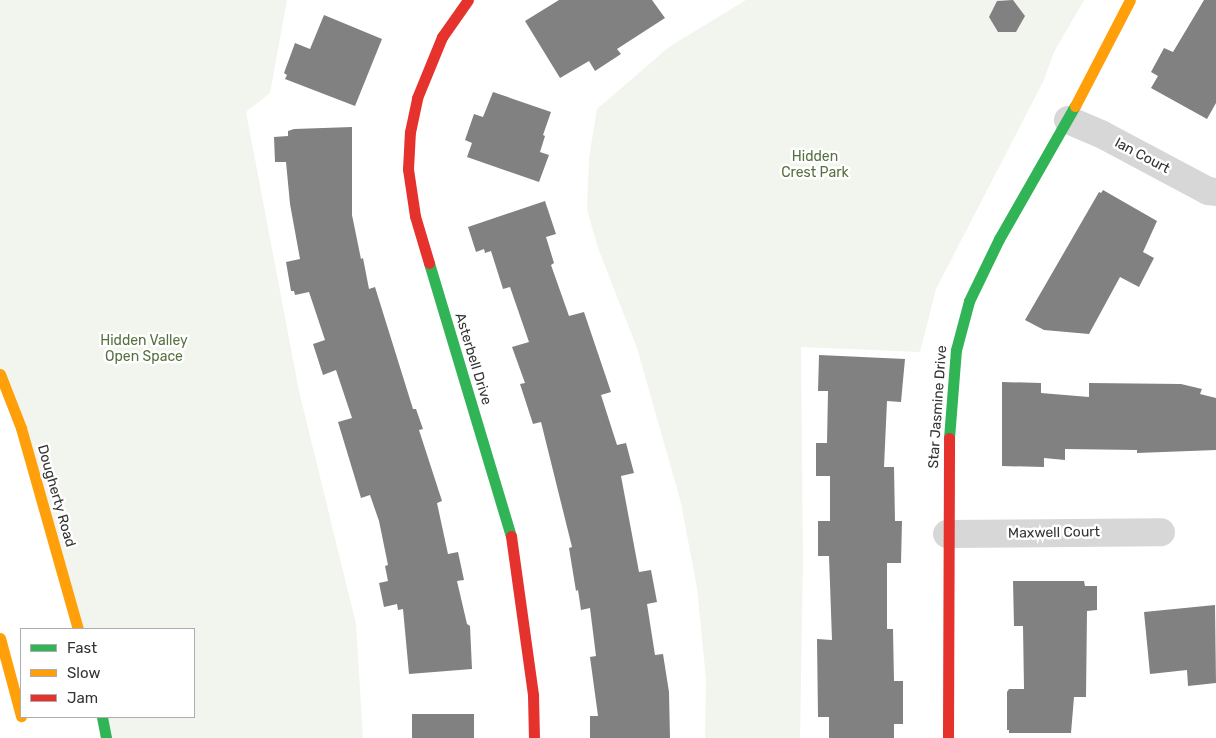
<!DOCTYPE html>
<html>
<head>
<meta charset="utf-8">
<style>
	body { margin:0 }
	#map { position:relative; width:1216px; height:738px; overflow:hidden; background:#fff; font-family:Rubik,sans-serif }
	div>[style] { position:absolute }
	.green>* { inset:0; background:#f1f5ed }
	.building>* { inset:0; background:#818181; transform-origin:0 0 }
	.street>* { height:28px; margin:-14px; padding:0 14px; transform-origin:14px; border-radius:14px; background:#d7d7d7 }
	.fast>* { height:11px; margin:-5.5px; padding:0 5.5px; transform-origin:5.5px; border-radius:5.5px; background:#30b455 }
	.slow>* { height:11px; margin:-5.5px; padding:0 5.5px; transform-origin:5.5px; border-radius:5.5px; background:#ff9f0a }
	.jam>* { height:11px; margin:-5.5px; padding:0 5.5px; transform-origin:5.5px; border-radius:5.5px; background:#e5322d }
	span { translate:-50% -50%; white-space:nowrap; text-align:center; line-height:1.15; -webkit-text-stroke:5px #fff; paint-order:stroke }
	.street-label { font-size:14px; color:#333 }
	.park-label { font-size:14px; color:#56703f }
	.legend { position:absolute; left:20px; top:628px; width:175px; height:90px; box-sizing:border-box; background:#fff; border:1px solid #adadad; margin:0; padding:6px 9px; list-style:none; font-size:15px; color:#333 }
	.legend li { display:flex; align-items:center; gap:10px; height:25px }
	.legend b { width:25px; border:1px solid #adadad }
</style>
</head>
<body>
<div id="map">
	<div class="green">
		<div style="clip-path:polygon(0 0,287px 0,270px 93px,246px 112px,299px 391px,356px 624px,363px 738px,106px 738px,102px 717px,194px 717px,194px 629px,78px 629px,0 374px)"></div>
		<div style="clip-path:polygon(746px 0,1084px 0,1054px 52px,1043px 82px,936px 289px,920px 352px,801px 347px,803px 561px,800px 738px,705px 738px,706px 679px,697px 588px,681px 503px,637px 348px,598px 248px,587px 210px,589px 158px,597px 109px,669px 47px)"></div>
	</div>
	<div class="building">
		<div style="clip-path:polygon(559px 0,652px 0,665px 18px,617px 49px,621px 54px,595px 71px,589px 61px,560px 78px,525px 21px)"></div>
		<div style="clip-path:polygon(1013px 0,1025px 16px,1016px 32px,998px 32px,989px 17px,997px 1px)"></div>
		<div style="clip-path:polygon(1204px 0,1216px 0,1216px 103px,1207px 119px,1151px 88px,1158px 76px,1151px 72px,1164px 48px,1173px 52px)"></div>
		<div style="clip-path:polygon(324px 15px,382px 39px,355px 106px,285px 79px,287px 75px,284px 73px,295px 43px,310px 49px)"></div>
		<div style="clip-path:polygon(493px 92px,551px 112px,543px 135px,545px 136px,540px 152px,549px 155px,539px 182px,467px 157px,472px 143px,465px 140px,474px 114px,483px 117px)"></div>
		<div style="clip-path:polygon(352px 127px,352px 215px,361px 259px,363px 258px,369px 289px,375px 287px,413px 409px,416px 409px,423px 429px,419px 430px,442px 501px,437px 503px,448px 554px,458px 552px,464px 580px,457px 581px,467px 624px,470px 626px,472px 669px,409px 674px,403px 609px,398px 610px,397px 604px,384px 607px,379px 583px,388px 581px,385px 566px,388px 565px,379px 521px,370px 495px,361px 498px,338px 422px,352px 418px,336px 370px,323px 375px,313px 344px,325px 340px,309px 292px,295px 295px,294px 291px,291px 291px,286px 262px,300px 259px,290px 204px,286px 162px,275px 162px,274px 137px,288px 136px,288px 131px,294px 129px)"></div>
		<div style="clip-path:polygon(1103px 190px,1157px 221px,1143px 252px,1154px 258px,1139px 287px,1120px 277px,1089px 334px,1044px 330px,1025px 320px,1099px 192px,1101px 193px)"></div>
		<div style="clip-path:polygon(545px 201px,556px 234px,546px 237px,554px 263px,551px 265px,569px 316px,584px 312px,611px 392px,601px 395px,617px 445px,626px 443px,634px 473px,621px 476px,639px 572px,651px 570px,657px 602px,647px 604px,655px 655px,663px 654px,669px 692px,670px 738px,590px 738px,590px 716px,598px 716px,590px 657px,596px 656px,590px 608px,581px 610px,578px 590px,576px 591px,569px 548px,572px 547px,541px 422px,533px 424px,520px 384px,525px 383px,512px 347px,529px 342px,510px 287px,503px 289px,491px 251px,485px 253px,484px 249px,476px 252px,468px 227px)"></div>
		<div style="clip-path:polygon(819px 355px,905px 359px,901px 402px,887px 401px,884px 467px,894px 467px,895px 521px,902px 521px,901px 563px,887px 563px,887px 629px,893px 629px,894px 681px,903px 681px,903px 724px,894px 724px,894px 738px,829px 738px,829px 717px,818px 717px,817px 639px,832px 640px,829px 556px,818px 556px,818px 521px,830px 521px,830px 476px,816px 476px,816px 443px,827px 443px,828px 391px,818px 391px)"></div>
		<div style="clip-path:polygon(1002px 382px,1041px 383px,1041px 393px,1089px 397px,1089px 383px,1181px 384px,1202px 389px,1200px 394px,1216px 398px,1216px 450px,1137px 453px,1137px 450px,1065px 449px,1065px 460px,1044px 458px,1044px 467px,1002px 466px)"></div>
		<div style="clip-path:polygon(1013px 581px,1084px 581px,1085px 586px,1097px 586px,1097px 610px,1087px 611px,1086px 697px,1074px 697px,1071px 733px,1009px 733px,1009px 730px,1007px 730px,1007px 692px,1009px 689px,1024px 689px,1023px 626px,1014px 626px)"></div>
		<div style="clip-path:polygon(1215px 605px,1216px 683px,1188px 686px,1187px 670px,1150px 674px,1144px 612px)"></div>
		<div style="left:474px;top:714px;width:24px;height:62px;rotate:90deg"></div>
	</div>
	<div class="street">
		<div style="left:1068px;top:120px;width:36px;rotate:23deg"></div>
		<div style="left:1101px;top:134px;width:121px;rotate:28deg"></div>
		<div style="left:1208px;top:191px;width:8px;rotate:7deg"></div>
		<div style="left:947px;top:534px;width:214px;rotate:-0.5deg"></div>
	</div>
	<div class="fast">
		<div style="left:429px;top:263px;width:285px;rotate:73.3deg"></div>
		<div style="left:949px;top:438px;width:88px;rotate:-85.5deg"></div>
		<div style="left:956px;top:350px;width:51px;rotate:-75.1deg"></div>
		<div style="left:969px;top:301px;width:69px;rotate:-64.2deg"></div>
		<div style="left:999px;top:239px;width:153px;rotate:-60.3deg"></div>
		<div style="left:102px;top:717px;width:21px;rotate:79deg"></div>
	</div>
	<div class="slow">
		<div style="left:1075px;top:106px;width:119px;rotate:-62.6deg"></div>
		<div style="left:0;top:374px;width:58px;rotate:68.7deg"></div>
		<div style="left:21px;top:428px;width:209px;rotate:74.2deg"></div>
		<div style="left:0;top:638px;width:81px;rotate:74.9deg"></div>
	</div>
	<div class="jam">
		<div style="left:429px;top:263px;width:49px;rotate:-106.6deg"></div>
		<div style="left:415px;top:216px;width:48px;rotate:-98.5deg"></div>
		<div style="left:408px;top:169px;width:37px;rotate:-87deg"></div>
		<div style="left:410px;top:132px;width:35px;rotate:-78deg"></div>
		<div style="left:417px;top:98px;width:66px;rotate:-67.7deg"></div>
		<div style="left:442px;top:37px;width:45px;rotate:-54.9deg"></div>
		<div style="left:511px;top:536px;width:161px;rotate:82.1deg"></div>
		<div style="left:533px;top:695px;width:43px;rotate:88.7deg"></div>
		<div style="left:948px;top:738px;width:300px;rotate:-89.8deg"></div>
	</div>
	<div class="street-label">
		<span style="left:1142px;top:156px;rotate:28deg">Ian Court</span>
		<span style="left:473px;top:359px;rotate:73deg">Asterbell Drive</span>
		<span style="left:938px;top:407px;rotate:-86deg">Star Jasmine Drive</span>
		<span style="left:56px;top:496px;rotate:74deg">Dougherty Road</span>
		<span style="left:1054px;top:533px;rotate:-1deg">Maxwell Court</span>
	</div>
	<div class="park-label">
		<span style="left:815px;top:165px">Hidden<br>Crest Park</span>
		<span style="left:144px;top:349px">Hidden Valley<br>Open Space</span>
	</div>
	<ul class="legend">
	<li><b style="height:6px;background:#30b455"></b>Fast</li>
	<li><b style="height:6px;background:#ff9f0a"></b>Slow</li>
	<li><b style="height:6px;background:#e5322d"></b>Jam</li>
	</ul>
</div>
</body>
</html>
